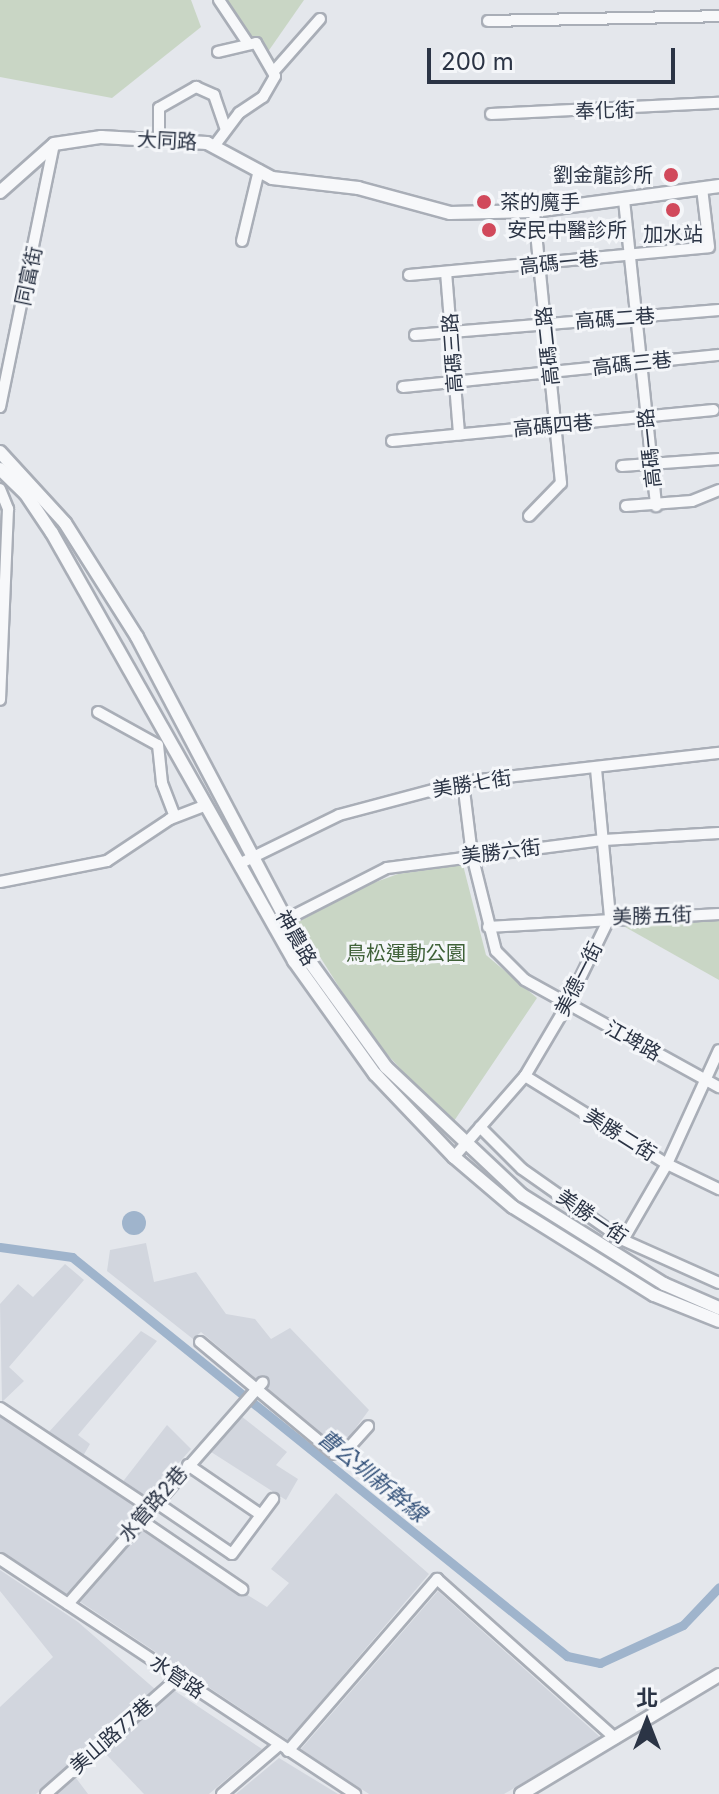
<!DOCTYPE html>
<html>
<head>
<meta charset="utf-8">
<style>
	body { margin:0 }
	#map { position:relative; width:719px; height:1794px; overflow:hidden; background:#e4e7ec; font-family:Inter,"Noto Sans TC",sans-serif }
	div>[style] { position:absolute }
	.built>* { inset:0; background:#d2d6de }
	.green>* { inset:0; background:#c9d6c5 }
	.water>* { inset:0; background:#9fb4cc }
	.round { border-radius:50% }
	.canal>* { height:9px; margin:-4.5px; padding:0 4.5px; transform-origin:4.5px; border-radius:4.5px; background:#9fb4cc }
	.roads { filter:drop-shadow(2px 0 #a9aeb7) drop-shadow(-2px 0 #a9aeb7) drop-shadow(0 2px #a9aeb7) drop-shadow(0 -2px #a9aeb7) }
	.minor>* { height:10px; margin:-5px; padding:0 5px; transform-origin:5px; border-radius:5px; background:#f7f8fa }
	.tertiary>* { height:12px; margin:-6px; padding:0 6px; transform-origin:6px; border-radius:6px; background:#f7f8fa }
	.dots>* { width:22px; height:22px; translate:-50% -50%; box-sizing:border-box; border:4px solid #f4f6f9; border-radius:50% }
	span { translate:-50% -50%; white-space:nowrap; text-align:center; line-height:1.15; -webkit-text-stroke:6px #f4f6f9; paint-order:stroke }
	.street-label { font-size:20px; color:#2b3445 }
	.poi-label { font-size:20px; color:#2b3445 }
	.right { translate:-100% -50%; text-align:right }
	.left { translate:0 -50%; text-align:left }
	.park-label { font-size:20px; color:#3f6138 }
	.water-label { font-size:22px; color:#34527a; font-style:italic }
	.north { position:absolute; left:607px; top:1682px; width:80px; height:80px; -webkit-text-stroke:6px #f4f6f9; paint-order:stroke; rotate:0deg; font-size:22px; font-weight:700; line-height:32px; text-align:center; color:#2b3445 }
	.north::after { content:''; display:block; margin:auto; width:28px; height:36px; background:#2b3445; clip-path:polygon(50% 0,100% 100%,50% 72%,0 100%) }
	.scale { position:absolute; left:427px; top:48px; width:248px; height:36px; box-sizing:border-box; border:4px solid #2b3445; border-top:0; padding-left:10px; font-size:24px; line-height:28px; white-space:nowrap; color:#2b3445; -webkit-text-stroke:6px #f4f6f9; paint-order:stroke }
</style>
</head>
<body>
<div id="map">
	<div class="built">
		<div style="clip-path:polygon(146px 1243px,154px 1282px,196px 1272px,226px 1314px,255px 1319px,271px 1339px,290px 1328px,369px 1410px,346px 1441px,332px 1443px,201px 1332px,193px 1339px,107px 1271px,110px 1250px)"></div>
		<div style="clip-path:polygon(65px 1264px,84px 1280px,9px 1367px,24px 1381px,2px 1402px,0 1304px,18px 1284px,33px 1297px)"></div>
		<div style="clip-path:polygon(141px 1331px,157px 1341px,78px 1435px,90px 1444px,83px 1456px,48px 1433px)"></div>
		<div style="clip-path:polygon(0 1414px,142px 1508px,66px 1597px,0 1553px)"></div>
		<div style="clip-path:polygon(241px 1416px,287px 1452px,276px 1465px,298px 1479px,286px 1500px,208px 1450px)"></div>
		<div style="clip-path:polygon(167px 1425px,191px 1449px,146px 1500px,121px 1484px)"></div>
		<div style="clip-path:polygon(336px 1493px,429px 1574px,288px 1740px,79px 1601px,143px 1530px,267px 1607px,289px 1583px,271px 1569px)"></div>
		<div style="clip-path:polygon(0 1570px,78px 1622px,156px 1690px,36px 1794px,0 1794px,0 1707px,53px 1657px,0 1591px)"></div>
		<div style="clip-path:polygon(438px 1591px,600px 1737px,504px 1794px,369px 1794px,301px 1749px)"></div>
		<div style="clip-path:polygon(175px 1691px,262px 1749px,209px 1794px,144px 1794px,104px 1752px)"></div>
		<div style="clip-path:polygon(279px 1758px,338px 1794px,236px 1794px)"></div>
		<div style="clip-path:polygon(76px 1778px,88px 1794px,57px 1794px)"></div>
	</div>
	<div class="green">
		<div style="clip-path:polygon(0 0,191px 0,201px 27px,112px 98px,0 77px)"></div>
		<div style="clip-path:polygon(227px 0,304px 0,265px 56px)"></div>
		<div style="clip-path:polygon(463px 865px,486px 955px,537px 998px,452px 1124px,370px 1036px,298px 922px,362px 887px,398px 874px)"></div>
		<div style="clip-path:polygon(719px 919px,719px 980px,618px 923px)"></div>
	</div>
	<div class="water">
		<div class="round" style="left:122px;top:1211px;width:24px;height:24px"></div>
	</div>
	<div class="canal">
		<div style="left:0;top:1247px;width:73px;rotate:7.9deg"></div>
		<div style="left:72px;top:1257px;width:636px;rotate:38.87deg"></div>
		<div style="left:567px;top:1656px;width:34px;rotate:12deg"></div>
		<div style="left:600px;top:1663px;width:91px;rotate:-24.6deg"></div>
		<div style="left:683px;top:1625px;width:52px;rotate:-46.5deg"></div>
	</div>
	<div class="roads">
		<div class="minor">
			<div style="left:219px;top:0;width:50px;rotate:56.3deg"></div>
			<div style="left:488px;top:21px;width:231px;rotate:-1.2deg"></div>
			<div style="left:275px;top:70px;width:68px;rotate:-48.6deg"></div>
			<div style="left:491px;top:114px;width:228px;rotate:-2.8deg"></div>
			<div style="left:159px;top:140px;width:32px;rotate:-90deg"></div>
			<div style="left:159px;top:108px;width:43px;rotate:-29.6deg"></div>
			<div style="left:196px;top:87px;width:20px;rotate:24deg"></div>
			<div style="left:214px;top:95px;width:36px;rotate:71deg"></div>
			<div style="left:215px;top:145px;width:40px;rotate:-53deg"></div>
			<div style="left:239px;top:113px;width:29px;rotate:-34deg"></div>
			<div style="left:263px;top:97px;width:24px;rotate:-60deg"></div>
			<div style="left:275px;top:76px;width:38px;rotate:-120deg"></div>
			<div style="left:256px;top:43px;width:39px;rotate:167deg"></div>
			<div style="left:624px;top:200px;width:308px;rotate:84deg"></div>
			<div style="left:242px;top:241px;width:73px;rotate:-76.5deg"></div>
			<div style="left:446px;top:272px;width:163px;rotate:85.4deg"></div>
			<div style="left:409px;top:275px;width:301px;rotate:-5.3deg"></div>
			<div style="left:709px;top:247px;width:59px;rotate:-96.8deg"></div>
			<div style="left:415px;top:335px;width:305px;rotate:-4.7deg"></div>
			<div style="left:403px;top:387px;width:318px;rotate:-5.8deg"></div>
			<div style="left:0;top:407px;width:268px;rotate:-78.4deg"></div>
			<div style="left:392px;top:441px;width:323px;rotate:-5.5deg"></div>
			<div style="left:622px;top:466px;width:97px;rotate:-4.1deg"></div>
			<div style="left:0;top:489px;width:22px;rotate:68deg"></div>
			<div style="left:8px;top:509px;width:191px;rotate:92.4deg"></div>
			<div style="left:626px;top:506px;width:66px;rotate:-4.3deg"></div>
			<div style="left:692px;top:501px;width:29px;rotate:-22deg"></div>
			<div style="left:529px;top:516px;width:46px;rotate:-45.9deg"></div>
			<div style="left:561px;top:483px;width:273px;rotate:-95.7deg"></div>
			<div style="left:98px;top:712px;width:68px;rotate:28.8deg"></div>
			<div style="left:158px;top:745px;width:38px;rotate:84deg"></div>
			<div style="left:162px;top:783px;width:36px;rotate:69deg"></div>
			<div style="left:463px;top:782px;width:74px;rotate:83deg"></div>
			<div style="left:472px;top:855px;width:99px;rotate:76deg"></div>
			<div style="left:496px;top:951px;width:41px;rotate:45deg"></div>
			<div style="left:525px;top:980px;width:222px;rotate:28.9deg"></div>
			<div style="left:239px;top:864px;width:111px;rotate:-26.1deg"></div>
			<div style="left:339px;top:815px;width:128px;rotate:-14.9deg"></div>
			<div style="left:463px;top:782px;width:258px;rotate:-6.5deg"></div>
			<div style="left:0;top:882px;width:109px;rotate:-11.1deg"></div>
			<div style="left:107px;top:861px;width:76px;rotate:-33.7deg"></div>
			<div style="left:170px;top:819px;width:39px;rotate:-21deg"></div>
			<div style="left:295px;top:915px;width:103px;rotate:-27.1deg"></div>
			<div style="left:387px;top:868px;width:219px;rotate:-7.4deg"></div>
			<div style="left:604px;top:840px;width:115px;rotate:-3.5deg"></div>
			<div style="left:488px;top:927px;width:231px;rotate:-3.2deg"></div>
			<div style="left:525px;top:1076px;width:167px;rotate:31.8deg"></div>
			<div style="left:667px;top:1164px;width:58px;rotate:25.7deg"></div>
			<div style="left:480px;top:1127px;width:59px;rotate:45deg"></div>
			<div style="left:522px;top:1169px;width:123px;rotate:35.1deg"></div>
			<div style="left:623px;top:1240px;width:105px;rotate:24.1deg"></div>
			<div style="left:454px;top:1157px;width:108px;rotate:-48.8deg"></div>
			<div style="left:525px;top:1076px;width:82px;rotate:-59.4deg"></div>
			<div style="left:567px;top:1005px;width:98px;rotate:-64deg"></div>
			<div style="left:610px;top:917px;width:150px;rotate:-95.4deg"></div>
			<div style="left:623px;top:1240px;width:88px;rotate:-59.9deg"></div>
			<div style="left:667px;top:1164px;width:125px;rotate:-65.5deg"></div>
			<div style="left:200px;top:1342px;width:175px;rotate:39.7deg"></div>
			<div style="left:335px;top:1454px;width:9px;rotate:-6deg"></div>
			<div style="left:344px;top:1453px;width:36px;rotate:-48deg"></div>
			<div style="left:0;top:1408px;width:179px;rotate:33.6deg"></div>
			<div style="left:188px;top:1465px;width:88px;rotate:34.4deg"></div>
			<div style="left:154px;top:1501px;width:94px;rotate:34.2deg"></div>
			<div style="left:232px;top:1554px;width:69px;rotate:-53.3deg"></div>
			<div style="left:139px;top:1519px;width:125px;rotate:34.2deg"></div>
			<div style="left:0;top:1559px;width:426px;rotate:33.5deg"></div>
			<div style="left:68px;top:1604px;width:295px;rotate:-48.7deg"></div>
			<div style="left:288px;top:1751px;width:228px;rotate:-49.1deg"></div>
			<div style="left:437px;top:1579px;width:239px;rotate:41.8deg"></div>
			<div style="left:46px;top:1794px;width:176px;rotate:-41.3deg"></div>
			<div style="left:222px;top:1794px;width:75px;rotate:-40.7deg"></div>
		</div>
		<div class="tertiary">
			<div style="left:0;top:192px;width:72px;rotate:-41.6deg"></div>
			<div style="left:54px;top:144px;width:48px;rotate:-8.5deg"></div>
			<div style="left:101px;top:137px;width:106px;rotate:3.2deg"></div>
			<div style="left:207px;top:143px;width:74px;rotate:28.3deg"></div>
			<div style="left:272px;top:178px;width:87px;rotate:6.6deg"></div>
			<div style="left:358px;top:188px;width:95px;rotate:15.2deg"></div>
			<div style="left:450px;top:213px;width:84px;rotate:-1.4deg"></div>
			<div style="left:534px;top:211px;width:187px;rotate:-7.7deg"></div>
			<div style="left:0;top:452px;width:96px;rotate:47.5deg"></div>
			<div style="left:65px;top:523px;width:135px;rotate:57.7deg"></div>
			<div style="left:137px;top:637px;width:360px;rotate:62.2deg"></div>
			<div style="left:305px;top:955px;width:138px;rotate:54.1deg"></div>
			<div style="left:386px;top:1067px;width:187px;rotate:43.3deg"></div>
			<div style="left:522px;top:1195px;width:168px;rotate:32.1deg"></div>
			<div style="left:664px;top:1284px;width:60px;rotate:23.6deg"></div>
			<div style="left:0;top:469px;width:35px;rotate:44deg"></div>
			<div style="left:25px;top:493px;width:48px;rotate:56deg"></div>
			<div style="left:52px;top:533px;width:492px;rotate:60.5deg"></div>
			<div style="left:294px;top:961px;width:139px;rotate:54.4deg"></div>
			<div style="left:375px;top:1074px;width:115px;rotate:46.4deg"></div>
			<div style="left:454px;top:1157px;width:77px;rotate:40.3deg"></div>
			<div style="left:513px;top:1207px;width:166px;rotate:32deg"></div>
			<div style="left:654px;top:1295px;width:70px;rotate:21.8deg"></div>
			<div style="left:521px;top:1794px;width:231px;rotate:-31deg"></div>
		</div>
	</div>
	<div class="dots">
		<div style="left:671px;top:175px;background:#d1495b"></div>
		<div style="left:484px;top:202px;background:#d1495b"></div>
		<div style="left:673px;top:210px;background:#d1495b"></div>
		<div style="left:489px;top:230px;background:#d1495b"></div>
	</div>
	<div class="street-label">
		<span style="left:605px;top:111px;rotate:-2deg">奉化街</span>
		<span style="left:167px;top:141px;rotate:3deg">大同路</span>
		<span style="left:559px;top:263px;rotate:-6deg">高碼一巷</span>
		<span style="left:29px;top:276px;rotate:-78deg">同富街</span>
		<span style="left:615px;top:319px;rotate:-4deg">高碼二巷</span>
		<span style="left:548px;top:346px;rotate:-96deg">高碼二路</span>
		<span style="left:453px;top:353px;rotate:-94deg">高碼三路</span>
		<span style="left:632px;top:364px;rotate:-6deg">高碼三巷</span>
		<span style="left:553px;top:426px;rotate:-5deg">高碼四巷</span>
		<span style="left:650px;top:448px;rotate:-96deg">高碼一路</span>
		<span style="left:472px;top:784px;rotate:-9deg">美勝七街</span>
		<span style="left:501px;top:852px;rotate:-7deg">美勝六街</span>
		<span style="left:652px;top:916px;rotate:-2deg">美勝五街</span>
		<span style="left:296px;top:938px;rotate:60deg">神農路</span>
		<span style="left:579px;top:979px;rotate:-63deg">美德一街</span>
		<span style="left:633px;top:1041px;rotate:29deg">江埤路</span>
		<span style="left:620px;top:1135px;rotate:32deg">美勝二街</span>
		<span style="left:592px;top:1217px;rotate:34deg">美勝一街</span>
		<span style="left:153px;top:1504px;rotate:-49deg">水管路2巷</span>
		<span style="left:177px;top:1677px;rotate:34deg">水管路</span>
		<span style="left:112px;top:1736px;rotate:-41deg">美山路77巷</span>
	</div>
	<div class="poi-label">
		<span class="right" style="left:653px;top:175px">劉金龍診所</span>
		<span class="left" style="left:500px;top:202px">茶的魔手</span>
		<span class="left" style="left:507px;top:230px">安民中醫診所</span>
		<span style="left:673px;top:234px">加水站</span>
	</div>
	<div class="park-label">
		<span style="left:406px;top:953px">鳥松運動公園</span>
	</div>
	<div class="water-label">
		<span style="left:372px;top:1476px;rotate:39deg">曹公圳新幹線</span>
	</div>
	<div class="north">北</div>
	<div class="scale">200 m</div>
</div>
</body>
</html>
